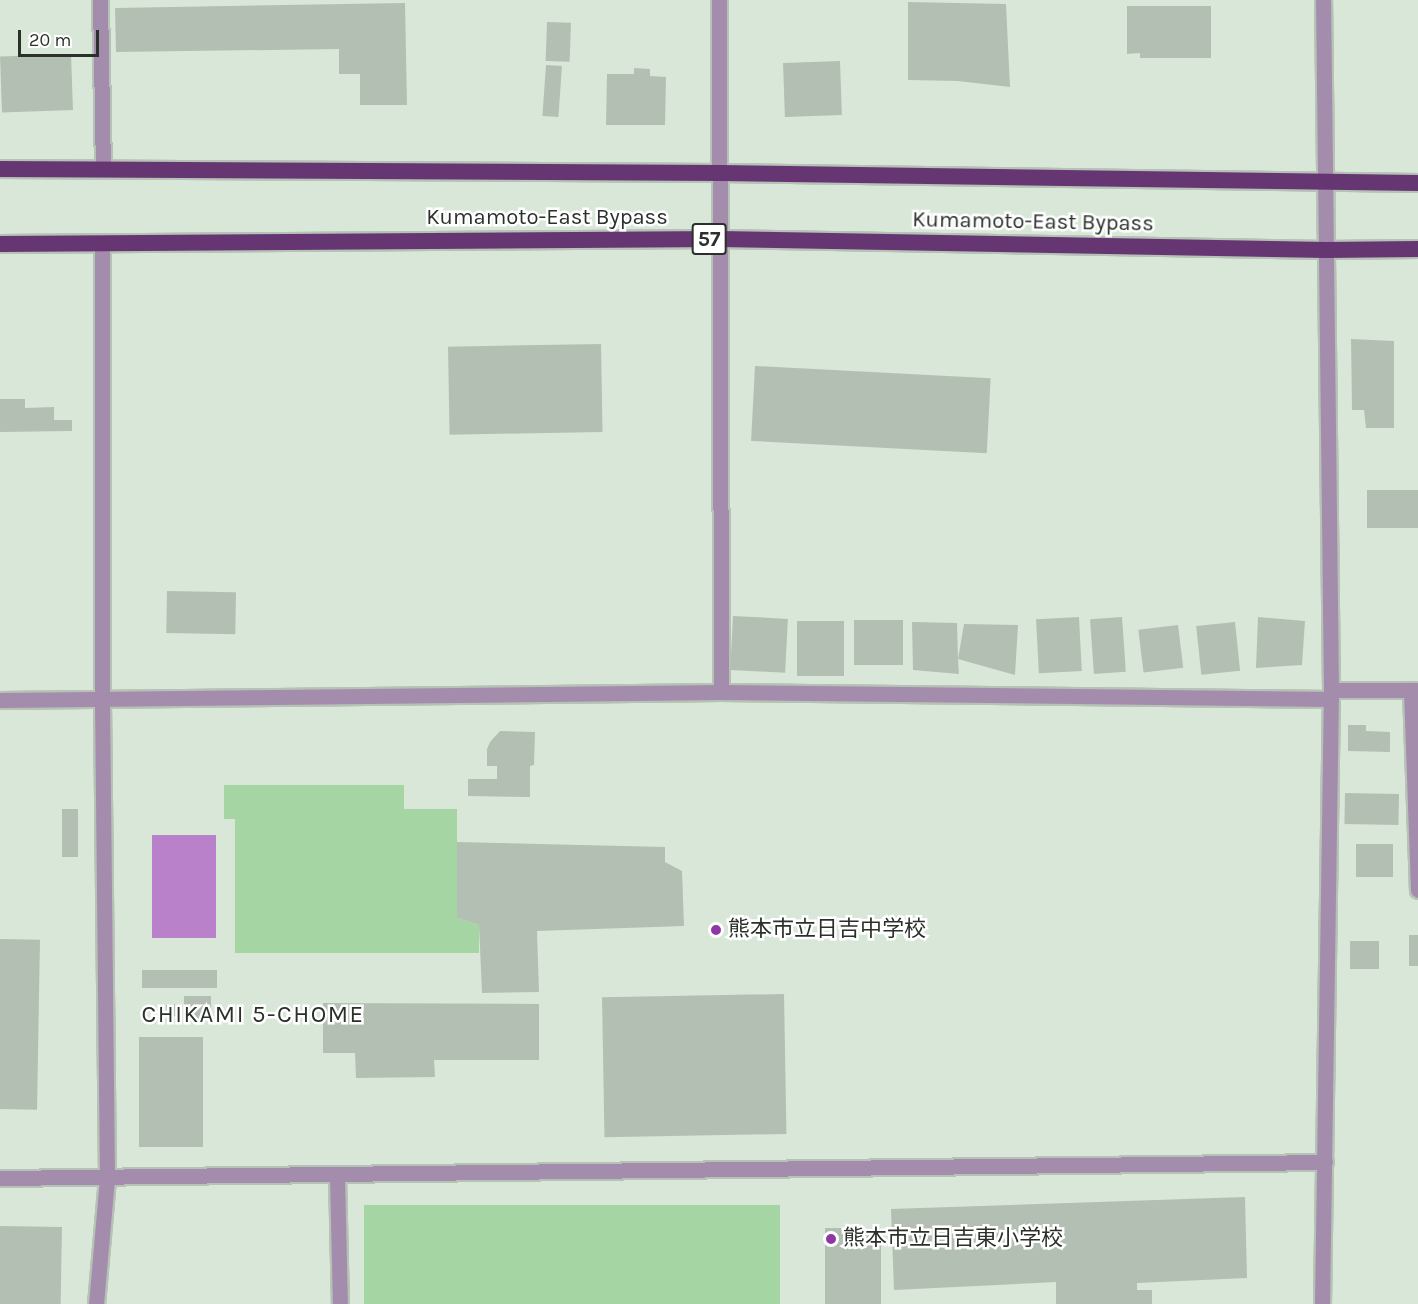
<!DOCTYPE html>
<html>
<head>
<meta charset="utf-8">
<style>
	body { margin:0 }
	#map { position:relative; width:1418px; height:1304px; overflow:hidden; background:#d9e7d9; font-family:Karla,"Noto Sans JP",sans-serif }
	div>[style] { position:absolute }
	.green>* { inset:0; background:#a4d5a3; transform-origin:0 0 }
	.water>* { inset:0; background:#b981c9; transform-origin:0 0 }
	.building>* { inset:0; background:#b3bfb2; transform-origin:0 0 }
	.roads { filter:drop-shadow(2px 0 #b6c2b6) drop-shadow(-2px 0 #b6c2b6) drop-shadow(0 2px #b6c2b6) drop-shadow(0 -2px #b6c2b6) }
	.minor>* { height:15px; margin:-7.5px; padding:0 7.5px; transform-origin:7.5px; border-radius:7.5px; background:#a48cac }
	.trunk>* { height:16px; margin:-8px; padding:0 8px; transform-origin:8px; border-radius:8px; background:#653672 }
	.dots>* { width:16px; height:16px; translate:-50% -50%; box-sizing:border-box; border:3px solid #fff; border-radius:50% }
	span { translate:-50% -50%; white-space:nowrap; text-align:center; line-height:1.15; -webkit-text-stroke:5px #fff; paint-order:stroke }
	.shield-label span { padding:2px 4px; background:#fff; border:2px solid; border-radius:4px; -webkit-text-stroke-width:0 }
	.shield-label { font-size:21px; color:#2b302a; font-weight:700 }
	.street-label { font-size:22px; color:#2b302a }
	.poi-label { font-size:22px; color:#2b302a }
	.left { translate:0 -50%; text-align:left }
	.neighbourhood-label { font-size:24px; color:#2b302a; letter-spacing:1.5px }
	.scale { position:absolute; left:18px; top:30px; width:81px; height:27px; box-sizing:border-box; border:3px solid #2b302a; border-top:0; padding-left:8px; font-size:18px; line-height:21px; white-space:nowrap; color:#2b302a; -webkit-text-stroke:4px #fff; paint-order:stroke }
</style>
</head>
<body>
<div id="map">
	<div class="green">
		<div style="clip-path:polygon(224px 785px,404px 785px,404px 809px,457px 809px,457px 918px,479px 925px,479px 953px,235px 953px,235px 819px,224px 819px)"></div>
		<div style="left:364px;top:1205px;width:416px;height:99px"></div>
	</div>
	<div class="water">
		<div style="left:152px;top:835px;width:64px;height:103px"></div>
	</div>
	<div class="building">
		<div style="clip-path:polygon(908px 2px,1006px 4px,1010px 87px,958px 81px,908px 80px)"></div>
		<div style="clip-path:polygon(405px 3px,407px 105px,360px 105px,360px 74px,339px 74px,339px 49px,116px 52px,115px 8px)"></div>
		<div style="clip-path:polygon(1127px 6px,1211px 6px,1211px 58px,1140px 58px,1140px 53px,1127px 54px)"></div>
		<div style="left:547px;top:22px;width:24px;height:39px;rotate:2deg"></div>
		<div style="left:71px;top:54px;width:56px;height:71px;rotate:88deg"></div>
		<div style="left:840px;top:61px;width:54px;height:57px;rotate:88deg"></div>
		<div style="left:546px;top:65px;width:16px;height:51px;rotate:4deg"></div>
		<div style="clip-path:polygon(634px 68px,650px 69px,650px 76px,666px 77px,665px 125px,606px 125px,607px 74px,634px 74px)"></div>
		<div style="clip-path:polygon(1351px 339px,1394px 341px,1394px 428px,1366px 428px,1364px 410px,1352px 410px)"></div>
		<div style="left:601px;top:344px;width:88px;height:153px;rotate:89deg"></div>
		<div style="left:755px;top:366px;width:236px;height:75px;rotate:3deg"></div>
		<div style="clip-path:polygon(0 399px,25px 399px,25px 408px,54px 407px,54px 420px,72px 420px,72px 431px,0 432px)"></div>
		<div style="left:1367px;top:490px;width:51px;height:38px"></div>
		<div style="left:167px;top:591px;width:69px;height:42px;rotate:1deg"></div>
		<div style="left:733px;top:616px;width:55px;height:54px;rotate:3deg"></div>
		<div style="left:1079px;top:617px;width:54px;height:43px;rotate:87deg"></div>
		<div style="left:1122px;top:617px;width:55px;height:32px;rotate:86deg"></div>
		<div style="clip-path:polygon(1258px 617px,1305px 621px,1302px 665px,1256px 668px)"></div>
		<div style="left:854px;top:620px;width:49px;height:45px"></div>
		<div style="left:797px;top:621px;width:47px;height:55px"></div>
		<div style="clip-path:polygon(912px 622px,957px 623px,958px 659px,964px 624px,1018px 625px,1015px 675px,958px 659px,959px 674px,913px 670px)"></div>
		<div style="left:1235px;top:622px;width:49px;height:39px;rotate:84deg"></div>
		<div style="left:1178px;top:625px;width:43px;height:40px;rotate:83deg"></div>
		<div style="clip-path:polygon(1348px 725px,1366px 725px,1366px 731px,1390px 732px,1390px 752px,1348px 751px)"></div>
		<div style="clip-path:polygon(500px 731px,535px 732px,534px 765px,530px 766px,530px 797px,468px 796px,468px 779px,497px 779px,497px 766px,487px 766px,487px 749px,490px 742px)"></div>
		<div style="left:1345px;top:793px;width:54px;height:31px;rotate:1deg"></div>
		<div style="left:62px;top:809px;width:16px;height:48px"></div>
		<div style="clip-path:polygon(457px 842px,665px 847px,665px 862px,682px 871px,684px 926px,537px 931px,539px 992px,482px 993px,479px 925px,457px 918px)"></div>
		<div style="left:1356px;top:844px;width:37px;height:33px"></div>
		<div style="left:1409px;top:935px;width:9px;height:31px"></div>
		<div style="left:0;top:939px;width:40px;height:170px;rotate:1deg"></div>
		<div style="left:1350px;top:941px;width:29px;height:28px"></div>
		<div style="left:217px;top:970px;width:18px;height:75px;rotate:90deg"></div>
		<div style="left:784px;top:994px;width:140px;height:182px;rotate:89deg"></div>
		<div style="left:211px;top:996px;width:24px;height:27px;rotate:90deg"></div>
		<div style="clip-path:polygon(323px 1003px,539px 1004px,539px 1060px,434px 1060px,435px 1077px,356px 1078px,355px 1053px,323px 1053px)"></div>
		<div style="left:177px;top:1004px;width:12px;height:11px;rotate:85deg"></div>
		<div style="left:203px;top:1037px;width:110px;height:64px;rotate:90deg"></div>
		<div style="clip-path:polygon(1245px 1197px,1247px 1278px,1137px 1283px,1137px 1290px,1152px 1290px,1152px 1304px,1056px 1304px,1056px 1282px,894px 1290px,891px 1209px)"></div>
		<div style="left:0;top:1226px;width:62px;height:78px;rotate:1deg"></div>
		<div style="left:881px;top:1228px;width:76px;height:56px;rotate:90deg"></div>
	</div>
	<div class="roads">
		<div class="minor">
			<div style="left:100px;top:0;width:169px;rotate:89deg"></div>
			<div style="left:719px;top:0;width:692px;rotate:89.83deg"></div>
			<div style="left:1331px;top:690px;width:87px"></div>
			<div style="left:1411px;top:690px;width:200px;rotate:88deg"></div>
			<div style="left:0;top:700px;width:721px;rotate:-0.64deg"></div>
			<div style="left:721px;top:692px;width:610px;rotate:0.66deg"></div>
			<div style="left:337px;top:1175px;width:129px;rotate:88.7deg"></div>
			<div style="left:0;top:1178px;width:1325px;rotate:-0.69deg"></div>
			<div style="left:96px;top:1304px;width:126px;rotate:-85deg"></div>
			<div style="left:107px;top:1178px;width:479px;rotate:-90.6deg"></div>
			<div style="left:102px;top:699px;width:456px;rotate:-90deg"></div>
			<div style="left:1322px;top:1304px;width:614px;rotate:-89.16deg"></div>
			<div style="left:1331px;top:690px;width:690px;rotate:-90.66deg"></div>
		</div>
		<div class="trunk">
			<div style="left:0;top:169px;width:720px;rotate:0.32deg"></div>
			<div style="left:720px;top:173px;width:698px;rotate:0.82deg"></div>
			<div style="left:0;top:244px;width:720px;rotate:-0.4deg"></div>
			<div style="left:720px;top:239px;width:606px;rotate:1.04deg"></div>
			<div style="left:1326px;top:250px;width:92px;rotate:-0.6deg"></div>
		</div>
	</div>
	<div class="dots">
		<div style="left:716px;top:930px;background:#8e38a5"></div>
		<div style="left:831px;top:1239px;background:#8e38a5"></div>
	</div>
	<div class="shield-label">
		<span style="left:709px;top:239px">57</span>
	</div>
	<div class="street-label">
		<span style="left:547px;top:218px">Kumamoto-East Bypass</span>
		<span style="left:1033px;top:222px;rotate:1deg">Kumamoto-East Bypass</span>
	</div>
	<div class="poi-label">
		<span class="left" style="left:728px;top:930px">熊本市立日吉中学校</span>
		<span class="left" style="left:843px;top:1239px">熊本市立日吉東小学校</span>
	</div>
	<div class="neighbourhood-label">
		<span style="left:253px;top:1015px">CHIKAMI 5-CHOME</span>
	</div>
	<div class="scale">20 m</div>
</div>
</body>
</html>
